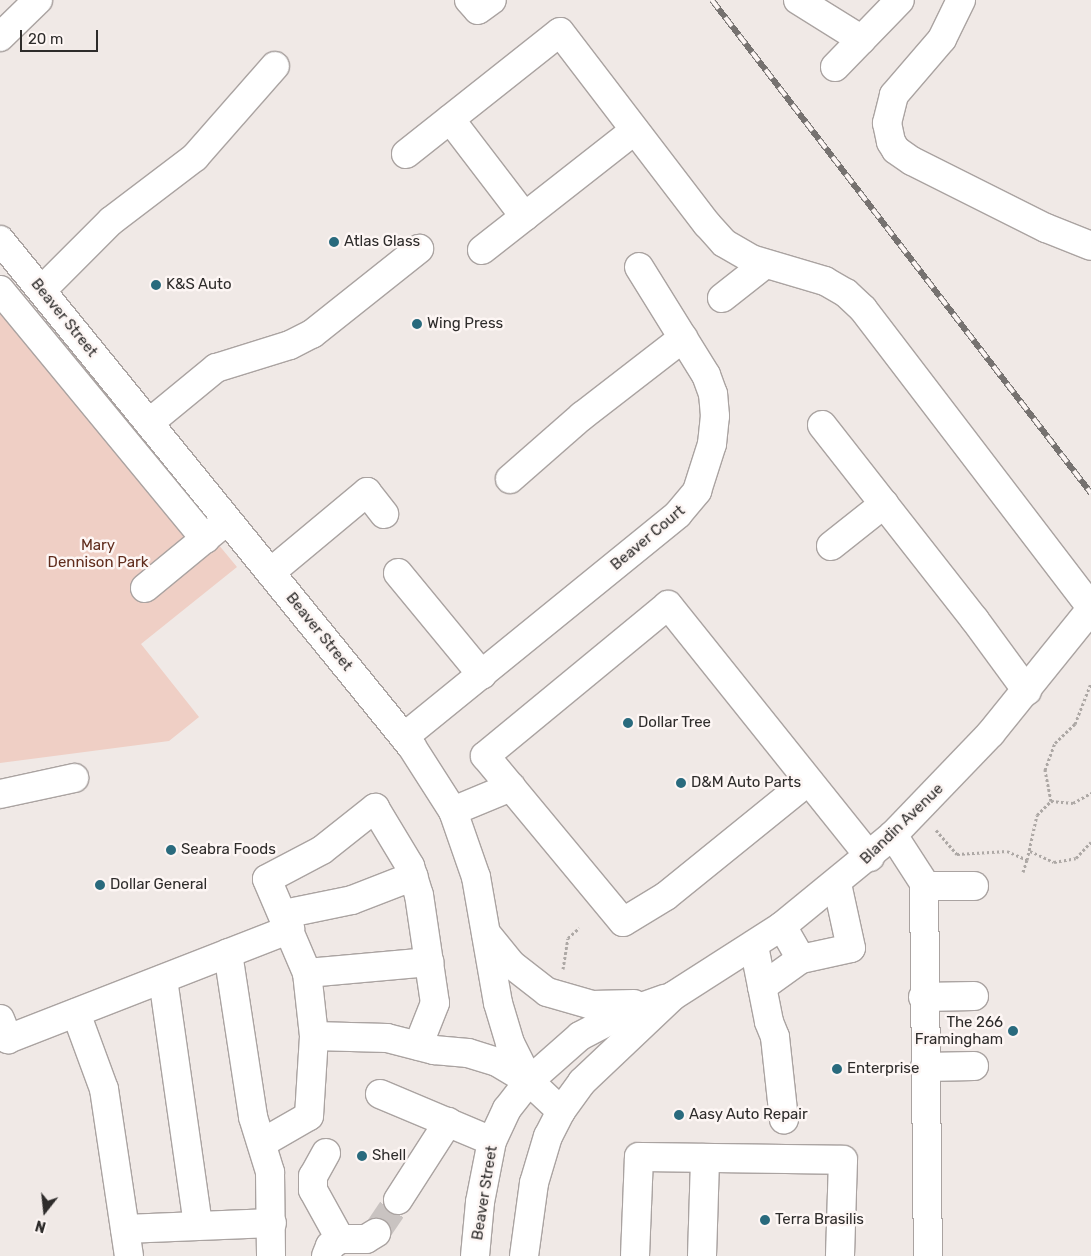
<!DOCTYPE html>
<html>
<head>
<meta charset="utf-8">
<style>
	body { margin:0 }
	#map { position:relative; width:1091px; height:1256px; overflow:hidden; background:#f0e9e6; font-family:Rubik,sans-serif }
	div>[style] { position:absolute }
	.green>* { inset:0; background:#efcfc5 }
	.minor-tunnel>* { height:28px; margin-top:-14px; transform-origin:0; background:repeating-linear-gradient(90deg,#c9c3c1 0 28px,transparent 0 42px) }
	.path>* { height:3px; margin-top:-1.5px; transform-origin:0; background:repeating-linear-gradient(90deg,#ada8a5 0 2.5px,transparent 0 5px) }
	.roads { filter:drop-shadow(1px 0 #aaa3a1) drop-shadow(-1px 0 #aaa3a1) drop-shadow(0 1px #aaa3a1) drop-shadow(0 -1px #aaa3a1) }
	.minor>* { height:28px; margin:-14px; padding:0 14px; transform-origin:14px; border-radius:14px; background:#fff }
	.major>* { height:28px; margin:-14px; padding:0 14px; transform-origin:14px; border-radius:14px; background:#fff }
	.rail>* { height:5.5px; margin-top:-2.75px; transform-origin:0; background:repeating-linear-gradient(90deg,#fdf6f4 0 11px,#767270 0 22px); box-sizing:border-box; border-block:1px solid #767270 }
	.dots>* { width:14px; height:14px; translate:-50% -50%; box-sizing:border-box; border:2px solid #fdf6f4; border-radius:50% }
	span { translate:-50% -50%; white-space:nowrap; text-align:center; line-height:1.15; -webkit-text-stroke:5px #fdf6f4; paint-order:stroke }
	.poi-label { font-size:15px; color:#2e2c2b }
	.left { translate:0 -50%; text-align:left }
	.right { translate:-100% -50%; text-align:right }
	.street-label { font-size:15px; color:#2e2c2b }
	.park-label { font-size:15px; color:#612d1d }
	.north { position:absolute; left:20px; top:1186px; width:50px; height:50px; -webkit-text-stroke:4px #fdf6f4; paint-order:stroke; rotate:196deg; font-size:14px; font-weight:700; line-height:20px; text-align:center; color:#2e2c2b }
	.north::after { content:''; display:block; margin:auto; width:18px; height:22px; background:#2e2c2b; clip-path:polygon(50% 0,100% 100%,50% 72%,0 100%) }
	.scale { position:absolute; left:20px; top:30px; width:78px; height:22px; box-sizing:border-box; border:2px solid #2e2c2b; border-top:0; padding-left:6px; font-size:15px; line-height:18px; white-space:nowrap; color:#2e2c2b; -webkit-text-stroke:4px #fdf6f4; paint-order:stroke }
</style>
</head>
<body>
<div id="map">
	<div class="green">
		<div style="clip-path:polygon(0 280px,237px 567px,141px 644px,199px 717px,169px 741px,0 763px)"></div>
	</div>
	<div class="minor-tunnel">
		<div style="left:376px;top:1233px;width:40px;rotate:-56deg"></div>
	</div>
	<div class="path">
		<div style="left:1051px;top:801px;width:32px;rotate:-101deg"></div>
		<div style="left:1045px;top:770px;width:29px;rotate:-70deg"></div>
		<div style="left:1055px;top:743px;width:28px;rotate:-44deg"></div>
		<div style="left:1075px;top:724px;width:44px;rotate:-68.7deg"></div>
		<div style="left:936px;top:830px;width:32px;rotate:49deg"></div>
		<div style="left:957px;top:854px;width:50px;rotate:-3.4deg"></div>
		<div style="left:1007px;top:851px;width:22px;rotate:24deg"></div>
		<div style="left:1027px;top:860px;width:46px;rotate:-77.5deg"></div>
		<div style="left:1037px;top:815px;width:20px;rotate:-45deg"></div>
		<div style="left:1051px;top:801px;width:22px;rotate:5deg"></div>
		<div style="left:1073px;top:803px;width:21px;rotate:-29deg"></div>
		<div style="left:1030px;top:851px;width:26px;rotate:25deg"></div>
		<div style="left:1054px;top:862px;width:22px;rotate:-10deg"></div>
		<div style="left:1076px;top:858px;width:22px;rotate:-47deg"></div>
		<div style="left:1023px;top:872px;width:13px;rotate:-72deg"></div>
		<div style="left:563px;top:969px;width:31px;rotate:-81deg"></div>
		<div style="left:568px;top:938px;width:15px;rotate:-42deg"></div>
	</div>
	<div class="roads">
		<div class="minor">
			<div style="left:469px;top:0;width:13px;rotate:48deg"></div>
			<div style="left:478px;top:10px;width:17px;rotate:-36deg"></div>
			<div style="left:798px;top:0;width:75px;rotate:32deg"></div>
			<div style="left:961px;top:0;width:43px;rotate:116deg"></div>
			<div style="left:942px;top:39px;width:74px;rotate:130.6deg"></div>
			<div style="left:894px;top:95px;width:29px;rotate:104deg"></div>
			<div style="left:887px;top:123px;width:19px;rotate:78deg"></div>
			<div style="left:891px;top:142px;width:9px;rotate:58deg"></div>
			<div style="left:896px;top:150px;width:19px;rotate:35deg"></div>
			<div style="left:912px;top:161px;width:150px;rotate:26.6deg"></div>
			<div style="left:1046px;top:228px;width:48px;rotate:21.8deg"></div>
			<div style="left:0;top:37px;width:53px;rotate:-44.2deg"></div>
			<div style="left:835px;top:67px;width:93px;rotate:-45.9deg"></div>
			<div style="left:450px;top:119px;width:123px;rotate:52.6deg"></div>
			<div style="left:406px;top:154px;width:196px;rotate:-38.4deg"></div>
			<div style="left:560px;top:32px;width:242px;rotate:52.6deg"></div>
			<div style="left:707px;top:224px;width:25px;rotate:48deg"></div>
			<div style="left:724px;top:243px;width:34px;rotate:30deg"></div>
			<div style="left:754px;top:260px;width:74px;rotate:16.5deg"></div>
			<div style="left:825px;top:281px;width:24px;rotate:30deg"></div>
			<div style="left:846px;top:293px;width:23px;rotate:43deg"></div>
			<div style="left:863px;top:309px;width:375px;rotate:52.6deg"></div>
			<div style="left:482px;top:250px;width:194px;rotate:-38.1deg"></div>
			<div style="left:0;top:290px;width:323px;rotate:50.5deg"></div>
			<div style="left:42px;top:290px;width:98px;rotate:-45deg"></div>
			<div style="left:111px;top:221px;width:106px;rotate:-37.3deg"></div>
			<div style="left:195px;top:157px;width:121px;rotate:-48.7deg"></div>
			<div style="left:722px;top:298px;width:55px;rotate:-38.3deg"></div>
			<div style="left:149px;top:423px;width:87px;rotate:-39.4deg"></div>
			<div style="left:216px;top:368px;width:77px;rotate:-17.3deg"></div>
			<div style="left:290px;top:345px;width:25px;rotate:-27deg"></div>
			<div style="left:312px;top:334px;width:137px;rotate:-38.5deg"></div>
			<div style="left:822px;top:425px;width:248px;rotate:51.9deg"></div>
			<div style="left:975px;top:620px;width:88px;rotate:53.8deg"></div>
			<div style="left:510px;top:479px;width:96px;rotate:-41.2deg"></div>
			<div style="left:582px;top:416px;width:128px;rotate:-37.7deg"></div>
			<div style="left:831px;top:546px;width:68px;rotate:-38.4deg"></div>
			<div style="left:271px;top:572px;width:125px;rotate:-39.8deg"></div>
			<div style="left:367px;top:492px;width:28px;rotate:52deg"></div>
			<div style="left:398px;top:573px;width:132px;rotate:50.5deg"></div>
			<div style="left:145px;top:588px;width:96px;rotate:-39.5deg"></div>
			<div style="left:404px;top:737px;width:353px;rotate:-39.1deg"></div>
			<div style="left:678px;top:514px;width:30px;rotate:-50deg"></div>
			<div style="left:697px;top:491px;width:49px;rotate:-72.3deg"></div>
			<div style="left:712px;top:444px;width:28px;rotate:-84deg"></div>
			<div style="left:715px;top:416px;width:22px;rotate:-95deg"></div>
			<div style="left:713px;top:394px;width:20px;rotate:-110deg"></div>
			<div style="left:706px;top:375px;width:127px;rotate:-121.8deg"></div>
			<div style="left:808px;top:781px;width:183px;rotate:141deg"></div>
			<div style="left:666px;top:896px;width:50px;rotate:148.8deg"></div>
			<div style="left:623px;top:922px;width:216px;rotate:-129.7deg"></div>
			<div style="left:485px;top:756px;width:237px;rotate:-39.5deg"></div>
			<div style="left:668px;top:605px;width:323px;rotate:51.3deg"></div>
			<div style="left:0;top:794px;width:76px;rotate:-12.2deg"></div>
			<div style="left:453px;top:811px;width:63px;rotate:-22.5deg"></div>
			<div style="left:893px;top:835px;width:57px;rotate:57.1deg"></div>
			<div style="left:924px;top:883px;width:373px;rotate:89.4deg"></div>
			<div style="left:925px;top:886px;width:49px"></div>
			<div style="left:284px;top:914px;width:69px;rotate:-11.6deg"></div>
			<div style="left:352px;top:900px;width:66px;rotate:-21.2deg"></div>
			<div style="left:782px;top:926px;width:38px;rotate:60deg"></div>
			<div style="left:801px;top:959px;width:51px;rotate:-12.4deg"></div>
			<div style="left:851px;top:948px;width:66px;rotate:-102.3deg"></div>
			<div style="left:486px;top:933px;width:40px;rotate:51deg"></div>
			<div style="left:511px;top:964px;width:46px;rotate:37.9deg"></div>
			<div style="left:547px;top:992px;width:47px;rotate:16.1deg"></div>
			<div style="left:592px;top:1005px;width:42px;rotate:-1.4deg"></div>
			<div style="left:754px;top:946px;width:77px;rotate:78.8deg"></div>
			<div style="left:769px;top:1022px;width:16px;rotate:68deg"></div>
			<div style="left:775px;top:1037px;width:83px;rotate:83.8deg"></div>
			<div style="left:228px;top:953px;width:166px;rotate:81.3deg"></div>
			<div style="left:253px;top:1117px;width:58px;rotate:72.8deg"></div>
			<div style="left:270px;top:1172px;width:84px;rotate:89.3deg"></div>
			<div style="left:307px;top:973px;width:123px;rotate:-5.1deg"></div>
			<div style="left:163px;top:979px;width:249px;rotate:81.9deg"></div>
			<div style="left:762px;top:987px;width:48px;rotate:-35.7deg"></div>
			<div style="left:923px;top:997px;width:51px;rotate:-1.1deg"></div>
			<div style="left:76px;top:1013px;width:81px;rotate:69.8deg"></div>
			<div style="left:104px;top:1089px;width:169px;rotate:81.5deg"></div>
			<div style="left:0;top:1019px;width:22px;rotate:68deg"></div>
			<div style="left:8px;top:1039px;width:303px;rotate:-21.3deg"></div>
			<div style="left:314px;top:1036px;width:73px;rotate:1.6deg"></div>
			<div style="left:387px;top:1038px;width:49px;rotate:14.3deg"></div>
			<div style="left:434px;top:1050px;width:34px;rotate:5deg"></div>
			<div style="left:468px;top:1053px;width:30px;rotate:17deg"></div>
			<div style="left:497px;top:1062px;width:37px;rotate:31deg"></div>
			<div style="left:529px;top:1081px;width:68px;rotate:-41.4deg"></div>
			<div style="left:580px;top:1036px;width:47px;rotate:-27.6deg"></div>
			<div style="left:622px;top:1014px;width:45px;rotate:-19.7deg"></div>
			<div style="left:925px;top:1067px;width:49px;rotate:-1.2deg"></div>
			<div style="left:380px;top:1094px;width:121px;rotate:22.8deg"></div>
			<div style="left:561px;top:1111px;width:36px;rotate:-54deg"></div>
			<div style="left:582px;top:1082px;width:125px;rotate:-43.4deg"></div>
			<div style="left:673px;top:996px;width:130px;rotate:-32.7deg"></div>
			<div style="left:782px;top:926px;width:144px;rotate:-39.3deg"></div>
			<div style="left:893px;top:835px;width:141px;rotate:-46.1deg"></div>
			<div style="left:991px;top:733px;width:159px;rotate:-51.1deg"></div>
			<div style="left:262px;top:1143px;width:54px;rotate:-29.9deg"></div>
			<div style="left:309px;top:1116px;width:80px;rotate:-86.4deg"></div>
			<div style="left:314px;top:1036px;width:63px;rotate:-96.3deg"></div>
			<div style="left:307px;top:973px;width:102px;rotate:-113.1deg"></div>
			<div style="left:267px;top:879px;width:62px;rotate:-27.8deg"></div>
			<div style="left:322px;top:850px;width:68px;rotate:-38.4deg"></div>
			<div style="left:375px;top:808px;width:68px;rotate:58.9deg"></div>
			<div style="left:410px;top:866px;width:30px;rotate:73deg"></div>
			<div style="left:419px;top:895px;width:109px;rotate:81.6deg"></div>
			<div style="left:435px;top:1003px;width:46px;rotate:111.6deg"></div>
			<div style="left:326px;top:1153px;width:26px;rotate:119deg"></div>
			<div style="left:313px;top:1176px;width:14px;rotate:90deg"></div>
			<div style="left:313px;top:1190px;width:56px;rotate:61.1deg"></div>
			<div style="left:398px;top:1200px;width:93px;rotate:-57.3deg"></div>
			<div style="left:125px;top:1229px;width:147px;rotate:-2.3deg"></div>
			<div style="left:326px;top:1256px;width:11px;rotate:-68deg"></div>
			<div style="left:330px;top:1246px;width:12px;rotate:-35deg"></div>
			<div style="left:340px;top:1239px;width:26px"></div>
			<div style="left:366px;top:1239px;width:12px;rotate:-31deg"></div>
			<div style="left:635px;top:1256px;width:99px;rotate:-87.7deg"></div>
			<div style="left:639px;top:1157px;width:204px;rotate:0.8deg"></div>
			<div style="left:843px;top:1160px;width:96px;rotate:91.8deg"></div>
			<div style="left:702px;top:1256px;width:98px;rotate:-88.2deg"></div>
		</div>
		<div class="major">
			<div style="left:0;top:240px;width:653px;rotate:50.9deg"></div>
			<div style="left:412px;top:747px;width:76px;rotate:57.4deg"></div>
			<div style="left:453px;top:811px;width:70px;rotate:70.8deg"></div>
			<div style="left:476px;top:877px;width:128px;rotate:80.1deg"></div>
			<div style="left:498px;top:1003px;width:42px;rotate:73.3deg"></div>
			<div style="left:510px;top:1043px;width:42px;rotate:63.4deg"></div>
			<div style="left:529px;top:1081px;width:44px;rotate:43.2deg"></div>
			<div style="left:561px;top:1111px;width:28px;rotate:117deg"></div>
			<div style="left:548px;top:1136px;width:49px;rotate:106.6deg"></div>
			<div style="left:534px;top:1183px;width:74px;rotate:97.8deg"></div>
			<div style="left:475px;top:1256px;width:54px;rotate:-84.7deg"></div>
			<div style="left:480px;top:1202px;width:62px;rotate:-78.9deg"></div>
			<div style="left:492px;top:1141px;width:35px;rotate:-65deg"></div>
			<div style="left:507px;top:1109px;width:36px;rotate:-52deg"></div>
		</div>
	</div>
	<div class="rail">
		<div style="left:712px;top:0;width:622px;rotate:52.45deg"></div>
	</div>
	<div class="dots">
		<div style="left:334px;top:242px;background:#296a7d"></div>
		<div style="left:156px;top:285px;background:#296a7d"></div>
		<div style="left:417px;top:324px;background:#296a7d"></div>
		<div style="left:628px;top:723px;background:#296a7d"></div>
		<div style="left:681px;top:783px;background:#296a7d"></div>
		<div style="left:171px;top:850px;background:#296a7d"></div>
		<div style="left:100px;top:885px;background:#296a7d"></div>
		<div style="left:1013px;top:1031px;background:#296a7d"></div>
		<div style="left:837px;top:1069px;background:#296a7d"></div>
		<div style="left:679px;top:1115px;background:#296a7d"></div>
		<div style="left:362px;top:1156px;background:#296a7d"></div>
		<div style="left:765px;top:1220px;background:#296a7d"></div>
	</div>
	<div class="poi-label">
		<span class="left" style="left:344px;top:242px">Atlas Glass</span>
		<span class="left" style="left:166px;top:285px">K&amp;S Auto</span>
		<span class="left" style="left:427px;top:324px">Wing Press</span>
		<span class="left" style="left:638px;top:723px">Dollar Tree</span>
		<span class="left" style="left:691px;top:783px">D&amp;M Auto Parts</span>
		<span class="left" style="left:181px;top:850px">Seabra Foods</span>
		<span class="left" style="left:110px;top:885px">Dollar General</span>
		<span class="right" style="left:1003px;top:1031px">The 266<br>Framingham</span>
		<span class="left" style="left:847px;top:1069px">Enterprise</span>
		<span class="left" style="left:689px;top:1115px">Aasy Auto Repair</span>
		<span class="left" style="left:372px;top:1156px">Shell</span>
		<span class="left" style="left:775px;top:1220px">Terra Brasilis</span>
	</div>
	<div class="street-label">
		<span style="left:64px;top:318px;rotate:51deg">Beaver Street</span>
		<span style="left:648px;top:538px;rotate:-40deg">Beaver Court</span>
		<span style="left:319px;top:632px;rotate:51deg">Beaver Street</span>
		<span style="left:902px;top:824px;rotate:-44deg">Blandin Avenue</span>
		<span style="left:485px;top:1193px;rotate:-81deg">Beaver Street</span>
	</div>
	<div class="park-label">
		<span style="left:98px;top:554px">Mary<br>Dennison Park</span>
	</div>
	<div class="north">N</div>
	<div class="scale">20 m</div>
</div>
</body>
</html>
